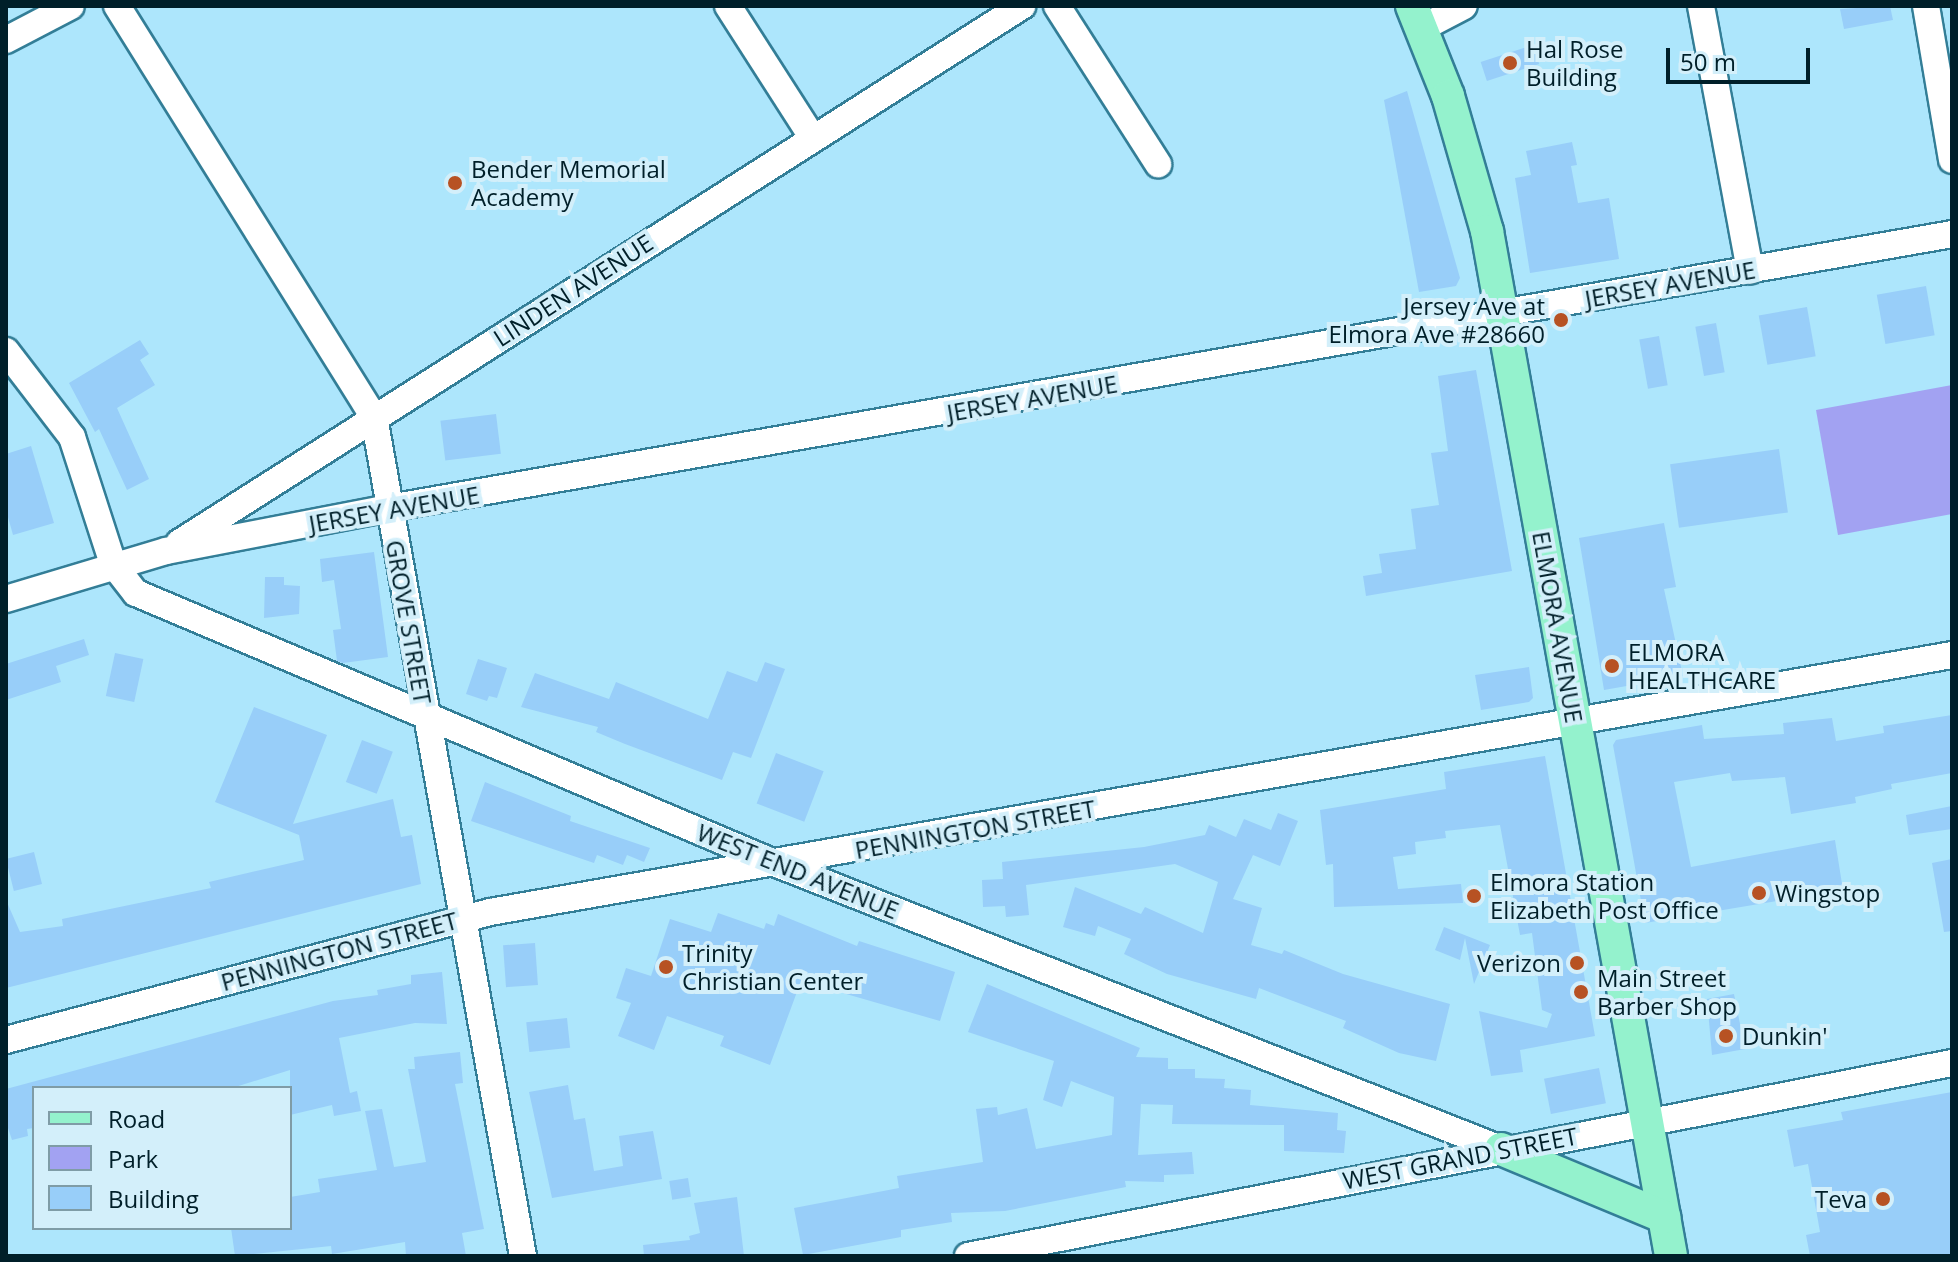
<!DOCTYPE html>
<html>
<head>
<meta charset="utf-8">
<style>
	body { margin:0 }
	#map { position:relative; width:1958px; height:1262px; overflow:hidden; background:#ade6fc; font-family:"Open Sans",sans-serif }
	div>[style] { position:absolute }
	.green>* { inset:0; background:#a2a2f2 }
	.building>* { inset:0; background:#98cef9; transform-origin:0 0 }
	.roads { filter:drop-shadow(2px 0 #337e97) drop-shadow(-2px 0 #337e97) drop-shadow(0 2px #337e97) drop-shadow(0 -2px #337e97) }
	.minor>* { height:26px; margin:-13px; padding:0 13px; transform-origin:13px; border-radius:13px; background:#fff }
	.major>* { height:32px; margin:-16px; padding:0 16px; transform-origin:16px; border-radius:16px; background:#94f2cd }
	.dots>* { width:22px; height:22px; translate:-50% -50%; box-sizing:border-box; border:4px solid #d3effa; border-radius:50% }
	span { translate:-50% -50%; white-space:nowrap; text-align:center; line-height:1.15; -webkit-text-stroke:8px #d3effa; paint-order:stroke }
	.poi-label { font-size:24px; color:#001f29 }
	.left { translate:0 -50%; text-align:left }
	.right { translate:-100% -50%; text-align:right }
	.street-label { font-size:24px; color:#001f29 }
	.frame { position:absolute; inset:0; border:8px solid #001f29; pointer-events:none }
	.legend { position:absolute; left:32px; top:1086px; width:260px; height:144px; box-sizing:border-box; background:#d3effa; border:2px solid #7f9ca6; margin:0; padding:10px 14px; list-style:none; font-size:24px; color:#001f29 }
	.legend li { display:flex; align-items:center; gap:16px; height:40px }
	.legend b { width:40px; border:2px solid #7f9ca6 }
	.scale { position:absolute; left:1666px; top:48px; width:144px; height:36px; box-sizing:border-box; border:4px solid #001f29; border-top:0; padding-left:10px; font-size:24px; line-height:28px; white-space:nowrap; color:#001f29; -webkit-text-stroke:6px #d3effa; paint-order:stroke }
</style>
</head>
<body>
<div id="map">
	<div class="green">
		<div style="clip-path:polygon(1952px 385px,1952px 514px,1838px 535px,1816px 410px)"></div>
	</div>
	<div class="building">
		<div style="clip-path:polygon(1890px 6px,1893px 20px,1844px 29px,1840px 9px)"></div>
		<div style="left:1533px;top:45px;width:20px;height:55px;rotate:72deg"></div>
		<div style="clip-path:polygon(1407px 91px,1460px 278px,1456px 286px,1419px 292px,1384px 100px)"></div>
		<div style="clip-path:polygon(1572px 142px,1577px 165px,1571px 166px,1578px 203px,1609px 198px,1619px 259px,1530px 273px,1515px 178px,1531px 175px,1526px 151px)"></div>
		<div style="left:1926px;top:286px;width:50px;height:50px;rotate:80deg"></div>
		<div style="left:1807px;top:307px;width:50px;height:49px;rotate:80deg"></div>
		<div style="left:1716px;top:323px;width:50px;height:21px;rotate:80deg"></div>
		<div style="left:1659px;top:336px;width:50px;height:20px;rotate:80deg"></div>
		<div style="clip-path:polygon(140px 340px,149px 354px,140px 360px,155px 385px,117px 408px,149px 479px,127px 490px,99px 429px,95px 432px,69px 383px)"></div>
		<div style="clip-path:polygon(1476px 370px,1512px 571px,1366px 596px,1363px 576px,1382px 573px,1379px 554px,1416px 549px,1411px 509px,1439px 505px,1431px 453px,1448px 451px,1438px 376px)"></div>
		<div style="left:496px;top:414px;width:40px;height:56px;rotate:83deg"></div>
		<div style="clip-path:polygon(31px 446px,54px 523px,13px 535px,6px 510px,6px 454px)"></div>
		<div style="left:1779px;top:449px;width:64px;height:110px;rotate:82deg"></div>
		<div style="clip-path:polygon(1664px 523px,1676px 587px,1664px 589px,1683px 676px,1604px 690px,1579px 538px)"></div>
		<div style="clip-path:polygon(374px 552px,388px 657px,343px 663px,337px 661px,333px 630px,341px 629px,334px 580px,322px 582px,320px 559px)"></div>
		<div style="clip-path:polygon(265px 577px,284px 577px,284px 585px,300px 586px,299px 614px,264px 618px)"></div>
		<div style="clip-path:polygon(84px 639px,89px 655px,56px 666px,61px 682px,6px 700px,6px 664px)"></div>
		<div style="left:115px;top:653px;width:29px;height:44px;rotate:12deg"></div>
		<div style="clip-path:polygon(478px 659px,507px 668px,497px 698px,489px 696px,487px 701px,466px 694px)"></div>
		<div style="clip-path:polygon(765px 662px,785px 669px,751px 758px,733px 752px,722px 780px,625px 744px,596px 732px,598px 727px,521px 707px,535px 673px,609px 699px,616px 682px,708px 719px,727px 671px,757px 682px)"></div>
		<div style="clip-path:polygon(1529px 667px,1533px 698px,1529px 702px,1481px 710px,1475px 675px)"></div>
		<div style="clip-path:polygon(254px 707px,327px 735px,293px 824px,393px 799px,401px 837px,412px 835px,421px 884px,6px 988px,6px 900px,20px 932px,63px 926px,62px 919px,211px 888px,209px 882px,304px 860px,299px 835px,215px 802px)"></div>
		<div style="clip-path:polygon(1952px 715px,1952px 773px,1891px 784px,1892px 789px,1855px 797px,1856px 803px,1791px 814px,1785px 777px,1732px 781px,1730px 773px,1674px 782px,1691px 867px,1835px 840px,1843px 890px,1645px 923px,1613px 745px,1616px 740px,1702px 725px,1704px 739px,1784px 734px,1783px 723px,1832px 718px,1836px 741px,1884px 733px,1883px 726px)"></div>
		<div style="left:362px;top:740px;width:33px;height:45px;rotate:21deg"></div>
		<div style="left:776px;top:753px;width:51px;height:54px;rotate:21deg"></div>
		<div style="clip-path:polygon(1545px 756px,1595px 1036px,1520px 1050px,1523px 1072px,1491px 1076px,1479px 1011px,1547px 1028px,1552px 1014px,1542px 1010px,1532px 933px,1520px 935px,1500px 825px,1445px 831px,1446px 838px,1415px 842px,1416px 854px,1393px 857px,1398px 889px,1461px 884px,1463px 903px,1334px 907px,1333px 864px,1326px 865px,1320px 810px,1446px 789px,1444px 772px)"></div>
		<div style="clip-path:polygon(485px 782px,571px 816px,570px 821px,650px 848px,644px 862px,627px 855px,623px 865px,597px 855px,594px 863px,471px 821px)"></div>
		<div style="clip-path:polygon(1952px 806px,1952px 829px,1909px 835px,1906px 815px)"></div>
		<div style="clip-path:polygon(1278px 813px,1298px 821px,1280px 866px,1253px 855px,1233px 899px,1262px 908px,1251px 945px,1282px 954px,1284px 950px,1343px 974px,1450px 1004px,1436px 1061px,1399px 1053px,1343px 1028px,1346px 1021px,1259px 988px,1256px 999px,1167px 974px,1124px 954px,1131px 939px,1098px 926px,1095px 936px,1063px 927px,1075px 887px,1141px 914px,1145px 907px,1203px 933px,1218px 882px,1175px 864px,1026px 885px,1029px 915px,1006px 917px,1005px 906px,983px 907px,982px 880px,1003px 879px,1002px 862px,1144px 847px,1205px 835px,1209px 825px,1236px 837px,1244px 819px,1271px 830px)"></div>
		<div style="left:34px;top:852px;width:33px;height:29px;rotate:76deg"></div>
		<div style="clip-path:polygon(1952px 859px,1952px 931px,1944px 932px,1932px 863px)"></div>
		<div style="clip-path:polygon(718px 913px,764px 929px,766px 923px,774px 926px,778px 914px,857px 946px,859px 941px,955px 972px,940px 1021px,801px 981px,770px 1065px,720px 1046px,724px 1036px,667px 1016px,654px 1050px,618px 1036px,631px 1003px,616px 998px,626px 968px,651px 976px,670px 919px,711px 932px)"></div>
		<div style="clip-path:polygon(1444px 927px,1490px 945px,1474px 984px,1465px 938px,1460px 960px,1435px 950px)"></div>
		<div style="left:535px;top:943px;width:42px;height:32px;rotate:86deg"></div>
		<div style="clip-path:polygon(442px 972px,447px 1024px,415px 1023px,339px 1038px,350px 1093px,357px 1091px,361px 1111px,334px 1116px,332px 1105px,290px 1115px,290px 1070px,232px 1088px,34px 1088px,34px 1128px,27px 1129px,28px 1136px,12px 1140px,6px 1122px,6px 1089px,333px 1001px,378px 995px,377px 990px,411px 984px,411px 975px)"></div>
		<div style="clip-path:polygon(987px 984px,1140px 1048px,1136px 1057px,1168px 1058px,1168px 1069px,1195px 1069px,1195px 1078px,1225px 1079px,1224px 1088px,1251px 1090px,1250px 1105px,1338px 1113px,1337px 1130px,1346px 1131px,1344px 1153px,1284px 1151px,1284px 1125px,1172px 1124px,1173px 1105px,1141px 1104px,1138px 1155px,1192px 1152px,1194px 1174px,1164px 1175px,1164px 1182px,1125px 1181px,1126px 1187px,1005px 1211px,951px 1213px,952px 1222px,901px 1230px,901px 1237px,803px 1255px,794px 1208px,899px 1188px,897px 1176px,983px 1162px,976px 1109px,997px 1107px,998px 1115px,1027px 1108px,1036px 1149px,1112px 1135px,1114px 1097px,1071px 1081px,1062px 1107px,1043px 1100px,1054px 1061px,968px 1032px)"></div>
		<div style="clip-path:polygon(1734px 994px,1745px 1049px,1712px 1055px,1707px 999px)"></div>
		<div style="left:567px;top:1018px;width:30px;height:41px;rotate:84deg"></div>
		<div style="clip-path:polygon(460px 1052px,463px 1083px,455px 1084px,484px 1229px,462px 1233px,466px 1256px,406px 1256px,405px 1242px,332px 1254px,331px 1246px,235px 1256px,231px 1228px,290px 1228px,290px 1197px,320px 1192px,318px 1179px,377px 1170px,365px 1111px,382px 1109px,394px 1167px,426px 1162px,408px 1069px,415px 1069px,414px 1057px)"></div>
		<div style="left:1599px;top:1068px;width:36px;height:56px;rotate:79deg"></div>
		<div style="clip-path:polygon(568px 1085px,574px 1120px,585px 1118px,594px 1171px,623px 1166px,619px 1136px,653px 1131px,662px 1179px,552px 1198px,529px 1092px)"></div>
		<div style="clip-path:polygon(1952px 1092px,1952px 1256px,1810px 1256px,1806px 1235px,1820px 1232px,1808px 1164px,1794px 1167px,1787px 1130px,1843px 1120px,1841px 1112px)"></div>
		<div style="left:688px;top:1178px;width:19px;height:19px;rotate:81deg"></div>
		<div style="clip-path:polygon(737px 1197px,744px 1256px,644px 1256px,643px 1245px,690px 1240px,689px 1236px,700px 1233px,694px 1203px)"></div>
	</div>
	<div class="roads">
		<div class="minor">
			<div style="left:117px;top:6px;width:485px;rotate:58deg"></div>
			<div style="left:374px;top:417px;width:852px;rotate:79.93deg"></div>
			<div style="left:728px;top:6px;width:156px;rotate:57.3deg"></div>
			<div style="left:1057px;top:6px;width:188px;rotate:57.4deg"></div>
			<div style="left:1701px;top:6px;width:269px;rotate:79.5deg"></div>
			<div style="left:1926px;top:6px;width:156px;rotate:80.4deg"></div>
			<div style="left:1422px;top:28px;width:47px;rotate:-27.6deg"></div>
			<div style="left:6px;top:40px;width:73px;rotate:-27.6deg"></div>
			<div style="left:6px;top:351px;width:108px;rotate:52.5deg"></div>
			<div style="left:72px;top:437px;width:133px;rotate:72.1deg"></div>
			<div style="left:113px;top:564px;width:37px;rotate:52deg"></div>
			<div style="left:136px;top:593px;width:696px;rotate:22.92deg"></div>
			<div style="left:777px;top:864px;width:778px;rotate:21.49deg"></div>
			<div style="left:179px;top:543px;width:1000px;rotate:-32.5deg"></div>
			<div style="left:6px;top:599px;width:167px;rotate:-16.7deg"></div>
			<div style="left:166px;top:551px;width:227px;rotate:-10.9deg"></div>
			<div style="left:389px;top:508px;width:1587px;rotate:-9.94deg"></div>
			<div style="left:6px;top:1040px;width:501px;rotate:-14.81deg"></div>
			<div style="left:490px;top:912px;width:1484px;rotate:-9.97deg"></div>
			<div style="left:968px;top:1256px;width:1003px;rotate:-11.1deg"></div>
		</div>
		<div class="major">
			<div style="left:1412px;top:6px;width:97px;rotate:68.2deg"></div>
			<div style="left:1448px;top:96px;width:141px;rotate:73.9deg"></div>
			<div style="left:1487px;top:231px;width:1041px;rotate:79.82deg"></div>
			<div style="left:1501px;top:1149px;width:177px;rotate:22.6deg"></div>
		</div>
	</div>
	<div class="dots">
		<div style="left:1510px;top:63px;background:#b75223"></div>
		<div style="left:455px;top:183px;background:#b75223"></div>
		<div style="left:1561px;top:320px;background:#b75223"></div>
		<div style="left:1612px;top:666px;background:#b75223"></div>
		<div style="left:1759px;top:893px;background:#b75223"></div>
		<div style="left:1474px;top:896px;background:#b75223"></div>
		<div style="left:1577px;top:963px;background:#b75223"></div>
		<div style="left:666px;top:967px;background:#b75223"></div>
		<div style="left:1581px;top:992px;background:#b75223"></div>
		<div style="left:1726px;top:1036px;background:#b75223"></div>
		<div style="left:1883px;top:1199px;background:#b75223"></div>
	</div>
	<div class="poi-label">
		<span class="left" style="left:1526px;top:63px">Hal Rose<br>Building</span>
		<span class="left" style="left:471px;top:183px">Bender Memorial<br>Academy</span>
		<span class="right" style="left:1545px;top:320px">Jersey Ave at<br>Elmora Ave #28660</span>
		<span class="left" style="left:1628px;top:666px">ELMORA<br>HEALTHCARE</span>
		<span class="left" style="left:1490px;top:896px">Elmora Station<br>Elizabeth Post Office</span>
		<span class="left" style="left:1775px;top:893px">Wingstop</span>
		<span class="left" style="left:682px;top:967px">Trinity<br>Christian Center</span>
		<span class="right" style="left:1561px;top:963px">Verizon</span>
		<span class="left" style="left:1597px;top:992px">Main Street<br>Barber Shop</span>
		<span class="left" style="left:1742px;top:1036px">Dunkin'</span>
		<span class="right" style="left:1867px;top:1199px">Teva</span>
	</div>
	<div class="street-label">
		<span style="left:1670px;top:284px;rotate:-10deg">JERSEY AVENUE</span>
		<span style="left:573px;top:290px;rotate:-33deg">LINDEN AVENUE</span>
		<span style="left:1032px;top:398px;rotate:-10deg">JERSEY AVENUE</span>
		<span style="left:394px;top:509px;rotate:-10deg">JERSEY AVENUE</span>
		<span style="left:409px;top:622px;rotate:80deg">GROVE STREET</span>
		<span style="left:1558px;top:627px;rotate:80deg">ELMORA AVENUE</span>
		<span style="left:975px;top:829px;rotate:-10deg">PENNINGTON STREET</span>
		<span style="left:798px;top:871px;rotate:22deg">WEST END AVENUE</span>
		<span style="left:339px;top:951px;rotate:-15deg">PENNINGTON STREET</span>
		<span style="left:1460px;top:1158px;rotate:-11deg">WEST GRAND STREET</span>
	</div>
	<div class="frame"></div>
	<ul class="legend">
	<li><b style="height:10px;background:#94f2cd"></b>Road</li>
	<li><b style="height:22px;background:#a2a2f2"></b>Park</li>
	<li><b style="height:22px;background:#98cef9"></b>Building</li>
	</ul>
	<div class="scale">50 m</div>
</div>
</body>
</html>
